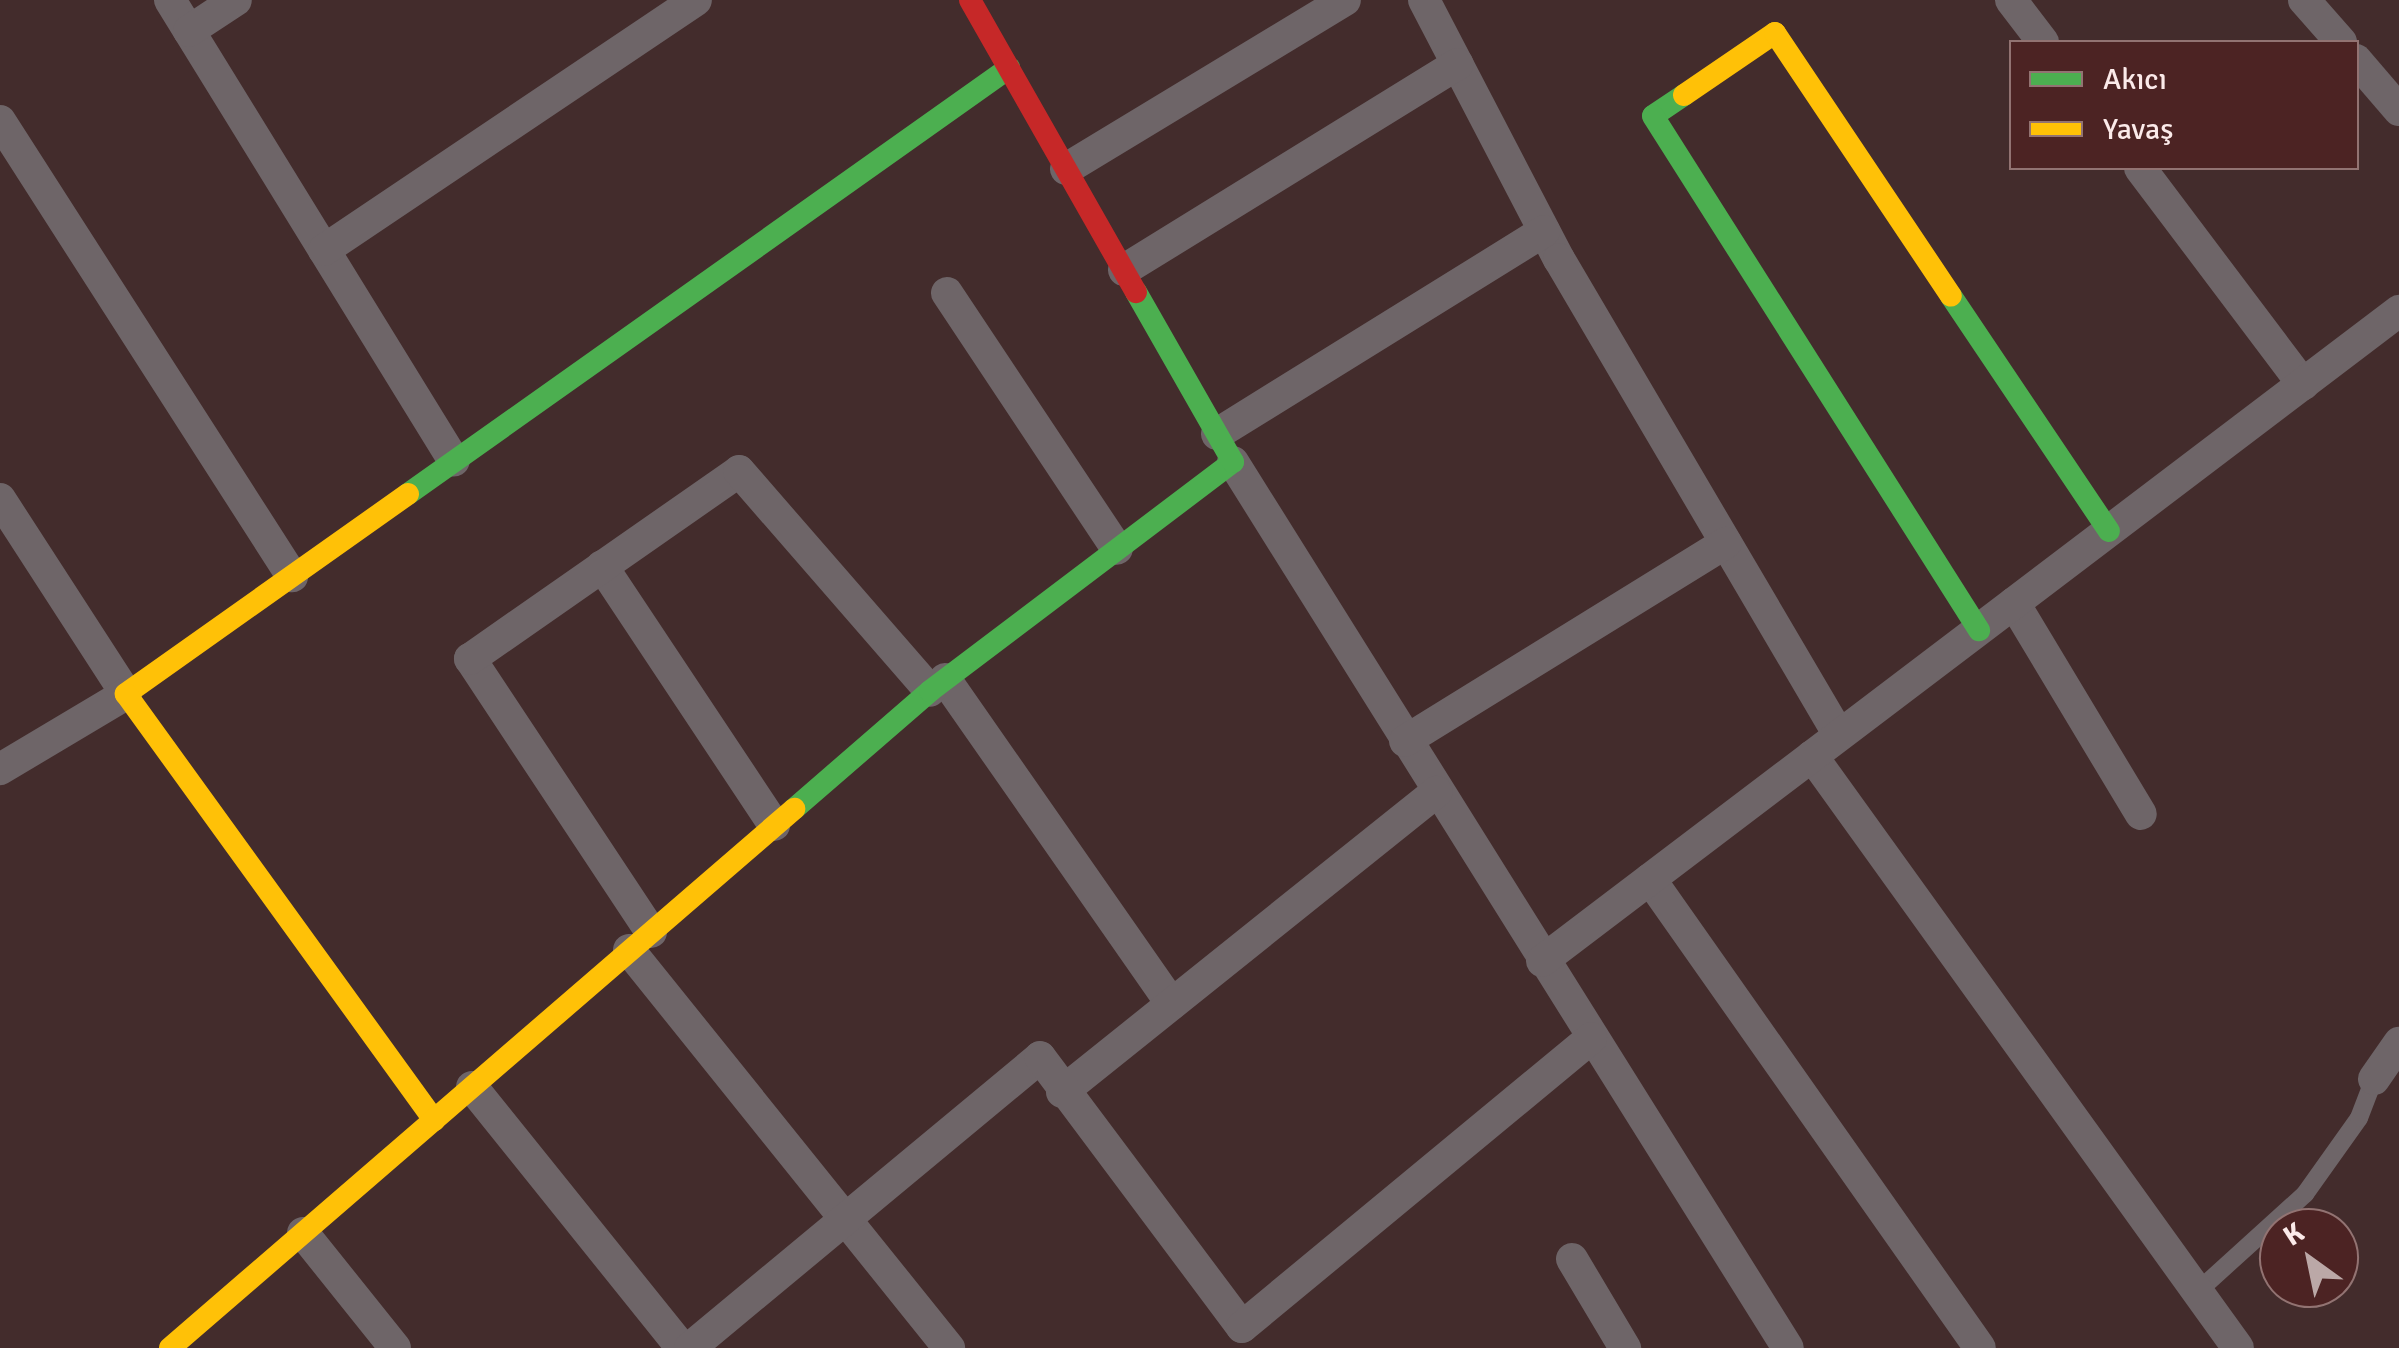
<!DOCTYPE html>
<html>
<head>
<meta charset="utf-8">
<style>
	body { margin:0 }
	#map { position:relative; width:2399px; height:1348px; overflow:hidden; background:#432c2c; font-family:Signika,sans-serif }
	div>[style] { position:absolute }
	.lane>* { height:18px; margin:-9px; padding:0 9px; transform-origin:9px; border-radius:9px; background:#6e6568 }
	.street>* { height:32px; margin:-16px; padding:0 16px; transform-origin:16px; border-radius:16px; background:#6e6568 }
	.fast>* { height:22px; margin:-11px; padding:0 11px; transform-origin:11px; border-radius:11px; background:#4caf50 }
	.slow>* { height:22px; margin:-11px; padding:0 11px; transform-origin:11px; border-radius:11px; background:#ffc107 }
	.jam>* { height:22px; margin:-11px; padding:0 11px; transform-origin:11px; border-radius:11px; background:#c62828 }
	span { translate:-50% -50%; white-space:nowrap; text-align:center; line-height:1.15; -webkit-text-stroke:8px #4c2323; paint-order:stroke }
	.legend { position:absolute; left:2009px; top:40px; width:350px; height:130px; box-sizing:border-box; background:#4c2323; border:2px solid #927372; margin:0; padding:12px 18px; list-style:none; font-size:30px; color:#fbeae9 }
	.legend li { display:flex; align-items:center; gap:20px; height:50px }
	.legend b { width:50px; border:2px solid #927372 }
	.north { position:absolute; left:2259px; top:1208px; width:100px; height:100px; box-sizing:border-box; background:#4c2323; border:2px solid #927372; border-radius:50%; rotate:327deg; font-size:28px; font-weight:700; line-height:40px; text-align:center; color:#fbeae9 }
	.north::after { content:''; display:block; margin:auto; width:35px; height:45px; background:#bba8a7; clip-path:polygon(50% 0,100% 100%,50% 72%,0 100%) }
</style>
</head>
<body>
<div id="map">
	<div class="lane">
		<div style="left:2197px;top:1292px;width:146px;rotate:-42.2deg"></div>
		<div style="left:2305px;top:1194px;width:93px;rotate:-54.6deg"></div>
		<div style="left:2359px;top:1118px;width:42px;rotate:-69deg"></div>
	</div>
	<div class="street">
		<div style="left:170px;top:0;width:541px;rotate:58.36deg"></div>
		<div style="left:1424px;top:0;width:292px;rotate:62.5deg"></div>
		<div style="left:1559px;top:259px;width:552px;rotate:59.53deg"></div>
		<div style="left:2011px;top:0;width:53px;rotate:52.7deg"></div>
		<div style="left:2304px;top:0;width:56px;rotate:48.6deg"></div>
		<div style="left:189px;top:31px;width:56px;rotate:-33.4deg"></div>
		<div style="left:2356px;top:60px;width:66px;rotate:49.3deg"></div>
		<div style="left:0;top:121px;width:541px;rotate:57.31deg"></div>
		<div style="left:2140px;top:168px;width:271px;rotate:53deg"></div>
		<div style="left:1066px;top:169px;width:326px;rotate:-31.2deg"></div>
		<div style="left:324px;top:250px;width:448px;rotate:-33.9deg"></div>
		<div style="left:1124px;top:270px;width:392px;rotate:-31.7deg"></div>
		<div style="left:947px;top:293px;width:307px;rotate:56.4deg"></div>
		<div style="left:1217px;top:434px;width:385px;rotate:-31.8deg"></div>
		<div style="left:1233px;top:462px;width:1045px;rotate:57.94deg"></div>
		<div style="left:0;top:499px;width:232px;rotate:57.1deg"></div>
		<div style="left:126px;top:694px;width:147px;rotate:149.2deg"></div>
		<div style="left:602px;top:566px;width:311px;rotate:56.4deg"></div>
		<div style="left:2014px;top:603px;width:246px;rotate:59deg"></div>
		<div style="left:945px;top:679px;width:396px;rotate:55.1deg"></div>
		<div style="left:1405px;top:741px;width:377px;rotate:-31.7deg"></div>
		<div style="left:1812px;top:756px;width:729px;rotate:54.26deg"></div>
		<div style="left:1650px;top:879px;width:573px;rotate:54.87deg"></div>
		<div style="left:651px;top:932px;width:328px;rotate:-123.5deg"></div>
		<div style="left:470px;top:659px;width:328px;rotate:-34.9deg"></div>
		<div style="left:739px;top:471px;width:291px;rotate:49deg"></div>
		<div style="left:629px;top:950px;width:511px;rotate:51.2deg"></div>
		<div style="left:1542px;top:961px;width:1076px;rotate:-37.18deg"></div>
		<div style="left:2374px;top:1079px;width:44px;rotate:-55.2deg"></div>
		<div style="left:472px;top:1087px;width:335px;rotate:51.2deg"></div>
		<div style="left:1062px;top:1092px;width:480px;rotate:-38.7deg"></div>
		<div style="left:303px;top:1233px;width:147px;rotate:51.3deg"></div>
		<div style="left:1572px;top:1259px;width:104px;rotate:59.2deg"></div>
		<div style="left:690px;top:1348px;width:455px;rotate:-39.7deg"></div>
		<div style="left:1040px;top:1057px;width:337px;rotate:53.2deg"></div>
		<div style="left:1242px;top:1327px;width:453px;rotate:-39.6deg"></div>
	</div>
	<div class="fast">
		<div style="left:1684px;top:95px;width:37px;rotate:146deg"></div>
		<div style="left:1653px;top:116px;width:609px;rotate:57.62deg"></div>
		<div style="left:1951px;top:296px;width:283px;rotate:56.1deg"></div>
		<div style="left:408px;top:494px;width:737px;rotate:-35.33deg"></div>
		<div style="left:794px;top:809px;width:180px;rotate:-40.9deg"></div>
		<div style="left:930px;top:691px;width:380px;rotate:-37.1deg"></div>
		<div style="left:1233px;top:462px;width:196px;rotate:-119.7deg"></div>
	</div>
	<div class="slow">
		<div style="left:1684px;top:95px;width:110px;rotate:-34.3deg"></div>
		<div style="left:1775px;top:33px;width:316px;rotate:56.2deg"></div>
		<div style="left:408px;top:494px;width:346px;rotate:144.7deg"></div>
		<div style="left:126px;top:694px;width:526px;rotate:54.13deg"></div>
		<div style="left:170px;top:1348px;width:825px;rotate:-40.82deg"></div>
	</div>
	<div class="jam">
		<div style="left:970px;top:0;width:336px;rotate:60.4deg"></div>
	</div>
	<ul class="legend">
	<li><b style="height:12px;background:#4caf50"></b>Akıcı</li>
	<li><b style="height:12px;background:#ffc107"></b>Yavaş</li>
	</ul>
	<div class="north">K</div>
</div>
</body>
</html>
